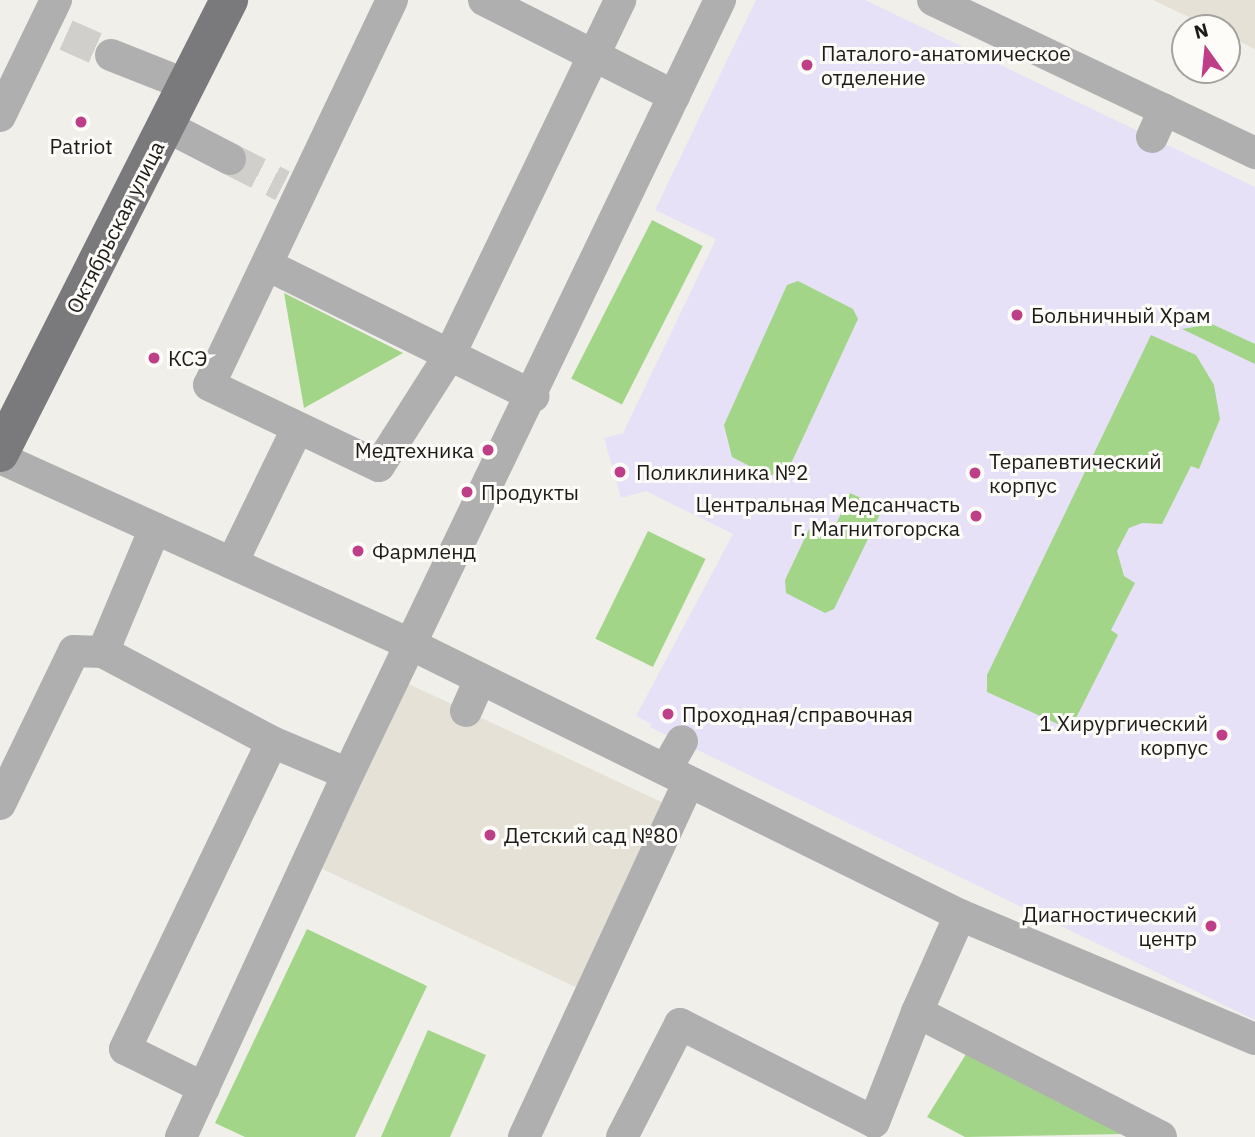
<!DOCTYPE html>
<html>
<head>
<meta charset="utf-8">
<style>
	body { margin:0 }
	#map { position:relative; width:1255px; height:1137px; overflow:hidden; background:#f0efea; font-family:"IBM Plex Sans",sans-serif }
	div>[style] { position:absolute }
	.built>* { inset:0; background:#e5e1d6; transform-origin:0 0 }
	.medical>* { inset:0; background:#e7e1f7 }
	.green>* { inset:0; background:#a3d588; transform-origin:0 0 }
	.minor-tunnel>* { height:32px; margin-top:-16px; transform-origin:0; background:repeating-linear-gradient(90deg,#d0cfcb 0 32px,transparent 0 48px) }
	.minor>* { height:32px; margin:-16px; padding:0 16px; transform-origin:16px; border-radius:16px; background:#afafb0 }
	.major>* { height:38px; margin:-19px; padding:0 19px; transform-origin:19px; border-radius:19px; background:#7a797c }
	.dots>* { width:19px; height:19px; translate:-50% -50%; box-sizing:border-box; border:4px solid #fefcf8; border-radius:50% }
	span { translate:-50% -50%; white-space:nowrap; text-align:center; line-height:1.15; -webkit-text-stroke:6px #fefcf8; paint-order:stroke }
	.poi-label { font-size:21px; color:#1c1b1a }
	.left { translate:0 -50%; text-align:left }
	.right { translate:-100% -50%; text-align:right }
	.street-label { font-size:21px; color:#1c1b1a }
	.north { position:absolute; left:1171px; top:14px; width:70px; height:70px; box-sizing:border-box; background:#fefcf8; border:2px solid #a4a29f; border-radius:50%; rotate:345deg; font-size:19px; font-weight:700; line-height:28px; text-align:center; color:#1c1b1a }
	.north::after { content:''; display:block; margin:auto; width:24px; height:32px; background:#be3e88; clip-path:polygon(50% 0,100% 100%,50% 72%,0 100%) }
</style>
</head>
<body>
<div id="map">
	<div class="built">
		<div style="clip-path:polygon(1153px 0,1255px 0,1255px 49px,1227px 35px,1227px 28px,1212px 28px)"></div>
		<div style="left:400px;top:680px;width:292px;height:204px;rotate:25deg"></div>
	</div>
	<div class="medical">
		<div style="clip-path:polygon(756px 0,865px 0,1255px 187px,1255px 1020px,650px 727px,651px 724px,636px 716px,733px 534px,646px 491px,621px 498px,604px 438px,623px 433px,716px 239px,655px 210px)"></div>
	</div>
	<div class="green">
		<div style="left:652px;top:220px;width:57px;height:178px;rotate:27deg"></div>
		<div style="clip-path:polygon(798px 281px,853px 309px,858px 319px,788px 470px,769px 476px,732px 457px,724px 425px,787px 285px)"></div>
		<div style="clip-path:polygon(284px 293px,403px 353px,304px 408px)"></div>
		<div style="clip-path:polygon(1212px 324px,1255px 344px,1255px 364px,1182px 329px)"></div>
		<div style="clip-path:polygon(1151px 335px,1196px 355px,1214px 385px,1220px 419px,1199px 469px,1191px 466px,1162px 524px,1142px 523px,1129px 528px,1117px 551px,1124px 576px,1135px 583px,1111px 630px,1118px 635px,1076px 718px,1060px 725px,987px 692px,987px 675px)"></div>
		<div style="clip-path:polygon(850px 493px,883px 508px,834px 609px,825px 613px,786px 593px,785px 580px,811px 525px,831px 536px)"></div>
		<div style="left:648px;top:531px;width:64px;height:120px;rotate:26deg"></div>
		<div style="clip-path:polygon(307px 929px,427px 986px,355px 1137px,245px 1137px,215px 1123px)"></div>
		<div style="clip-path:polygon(428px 1030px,486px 1055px,450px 1137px,381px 1137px)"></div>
		<div style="clip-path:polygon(968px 1051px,1125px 1134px,965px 1137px,927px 1117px)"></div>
	</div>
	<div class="minor-tunnel">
		<div style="left:66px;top:35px;width:49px;rotate:24deg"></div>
		<div style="left:230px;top:159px;width:59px;rotate:27deg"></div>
	</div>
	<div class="minor">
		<div style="left:392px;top:0;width:426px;rotate:115.4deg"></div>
		<div style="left:209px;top:385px;width:188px;rotate:25.5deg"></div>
		<div style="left:379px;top:466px;width:130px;rotate:-57.5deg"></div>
		<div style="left:449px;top:356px;width:395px;rotate:-64.3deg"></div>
		<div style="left:484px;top:0;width:213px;rotate:26.8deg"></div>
		<div style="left:933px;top:0;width:357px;rotate:25.4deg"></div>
		<div style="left:111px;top:55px;width:82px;rotate:21.5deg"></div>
		<div style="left:0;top:116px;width:129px;rotate:-64.2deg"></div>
		<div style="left:166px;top:126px;width:72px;rotate:27.3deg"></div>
		<div style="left:1152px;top:137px;width:30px;rotate:-66deg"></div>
		<div style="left:267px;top:265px;width:297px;rotate:26.2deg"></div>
		<div style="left:0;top:458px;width:452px;rotate:24.4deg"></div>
		<div style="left:412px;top:645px;width:611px;rotate:26.23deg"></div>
		<div style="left:960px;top:915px;width:320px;rotate:22.8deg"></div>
		<div style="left:232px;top:563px;width:149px;rotate:-64.1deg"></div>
		<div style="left:103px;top:652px;width:191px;rotate:28deg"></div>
		<div style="left:272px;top:742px;width:82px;rotate:22.8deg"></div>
		<div style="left:466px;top:711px;width:35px;rotate:-66deg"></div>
		<div style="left:666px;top:769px;width:32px;rotate:-60deg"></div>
		<div style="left:0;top:804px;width:170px;rotate:-64.2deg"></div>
		<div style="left:74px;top:651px;width:29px;rotate:2deg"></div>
		<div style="left:103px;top:652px;width:134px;rotate:-67.2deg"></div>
		<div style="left:960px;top:915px;width:106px;rotate:113.9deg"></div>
		<div style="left:917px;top:1012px;width:274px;rotate:27.1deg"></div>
		<div style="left:204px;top:1088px;width:88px;rotate:-153.7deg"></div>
		<div style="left:125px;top:1049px;width:340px;rotate:-64.4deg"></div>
		<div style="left:181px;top:1137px;width:400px;rotate:-65.3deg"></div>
		<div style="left:348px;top:774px;width:859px;rotate:-64.33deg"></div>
		<div style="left:524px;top:1137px;width:391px;rotate:-65.1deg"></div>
		<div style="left:622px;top:1137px;width:127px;rotate:-62.8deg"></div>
		<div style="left:680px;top:1024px;width:217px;rotate:26.8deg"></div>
		<div style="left:874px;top:1122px;width:118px;rotate:-68.6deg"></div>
	</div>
	<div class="major">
		<div style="left:0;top:453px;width:508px;rotate:-63.18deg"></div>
	</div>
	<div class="dots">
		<div style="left:807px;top:65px;background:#be3e88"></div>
		<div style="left:81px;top:122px;background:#be3e88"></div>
		<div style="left:1017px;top:315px;background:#be3e88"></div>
		<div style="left:154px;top:358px;background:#be3e88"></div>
		<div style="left:488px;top:450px;background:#be3e88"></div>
		<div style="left:620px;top:472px;background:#be3e88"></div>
		<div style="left:975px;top:473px;background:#be3e88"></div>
		<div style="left:467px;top:492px;background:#be3e88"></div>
		<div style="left:976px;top:516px;background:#be3e88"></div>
		<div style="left:358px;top:551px;background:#be3e88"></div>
		<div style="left:668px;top:714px;background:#be3e88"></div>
		<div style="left:1222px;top:735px;background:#be3e88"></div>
		<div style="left:490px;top:835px;background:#be3e88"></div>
		<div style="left:1211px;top:926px;background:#be3e88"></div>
	</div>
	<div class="poi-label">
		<span class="left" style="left:821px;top:65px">Паталого-анатомическое<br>отделение</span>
		<span style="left:81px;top:146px">Patriot</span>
		<span class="left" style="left:1031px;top:315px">Больничный Храм</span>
		<span class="left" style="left:168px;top:358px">КСЭ</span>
		<span class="right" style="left:474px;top:450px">Медтехника</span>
		<span class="left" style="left:989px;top:473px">Терапевтический<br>корпус</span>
		<span class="left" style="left:636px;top:472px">Поликлиника №2</span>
		<span class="left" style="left:481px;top:492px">Продукты</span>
		<span class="right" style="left:960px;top:516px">Центральная Медсанчасть<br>г. Магнитогорска</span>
		<span class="left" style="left:372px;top:551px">Фармленд</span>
		<span class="left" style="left:682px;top:714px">Проходная/справочная</span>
		<span class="right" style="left:1208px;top:735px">1 Хирургический<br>корпус</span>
		<span class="left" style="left:504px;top:835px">Детский сад №80</span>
		<span class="right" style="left:1197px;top:926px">Диагностический<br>центр</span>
	</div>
	<div class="street-label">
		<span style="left:115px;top:227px;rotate:-63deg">Октябрьская улица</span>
	</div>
	<div class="north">N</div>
</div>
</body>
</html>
